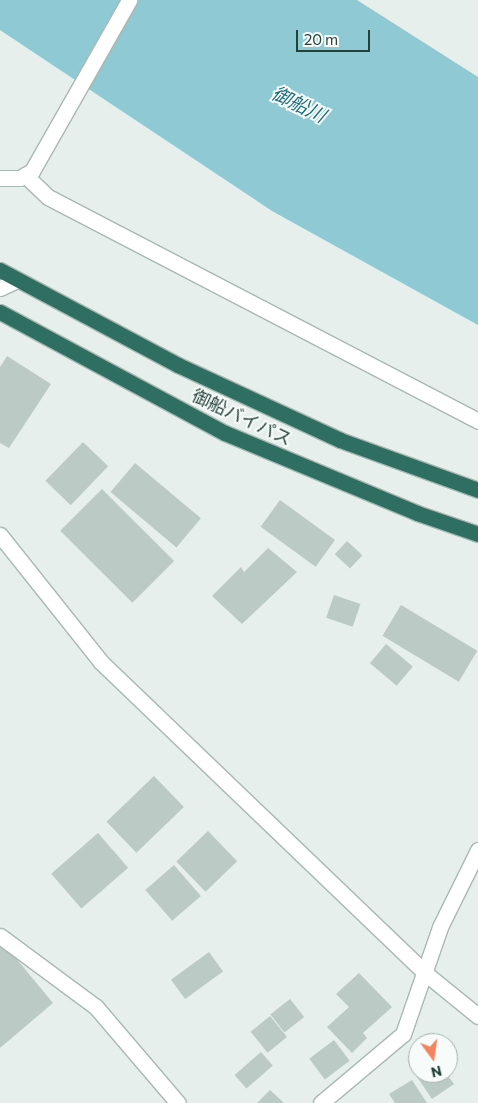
<!DOCTYPE html>
<html>
<head>
<meta charset="utf-8">
<style>
	body { margin:0 }
	#map { position:relative; width:478px; height:1103px; overflow:hidden; background:#e6efeb; font-family:Commissioner,"Noto Sans JP",sans-serif }
	div>[style] { position:absolute }
	.water>* { inset:0; background:#8ec9d4 }
	.building>* { inset:0; background:#bbcac4; transform-origin:0 0 }
	.roads { filter:drop-shadow(1px 0 #a8b8b2) drop-shadow(-1px 0 #a8b8b2) drop-shadow(0 1px #a8b8b2) drop-shadow(0 -1px #a8b8b2) }
	.street>* { height:15px; margin:-7.5px; padding:0 7.5px; transform-origin:7.5px; border-radius:7.5px; background:#fff }
	.secondary>* { height:15px; margin:-7.5px; padding:0 7.5px; transform-origin:7.5px; border-radius:7.5px; background:#fff }
	.highway>* { height:15px; margin:-7.5px; padding:0 7.5px; transform-origin:7.5px; border-radius:7.5px; background:#2f6f62 }
	span { translate:-50% -50%; white-space:nowrap; text-align:center; line-height:1.15; -webkit-text-stroke:4px #f7fbf9; paint-order:stroke }
	.street-label { font-size:18px; color:#24423a }
	.water-label { font-size:19px; color:#1c6f80; font-style:italic }
	.north { position:absolute; left:408px; top:1033px; width:50px; height:50px; box-sizing:border-box; background:#f7fbf9; border:1px solid #a3b1ad; border-radius:50%; rotate:166deg; font-size:14px; font-weight:700; line-height:20px; text-align:center; color:#24423a }
	.north::after { content:''; display:block; margin:auto; width:18px; height:22px; background:#f4845f; clip-path:polygon(50% 0,100% 100%,50% 72%,0 100%) }
	.scale { position:absolute; left:296px; top:30px; width:74px; height:22px; box-sizing:border-box; border:2px solid #24423a; border-top:0; padding-left:6px; font-size:15px; line-height:18px; white-space:nowrap; color:#24423a; -webkit-text-stroke:4px #f7fbf9; paint-order:stroke }
</style>
</head>
<body>
<div id="map">
	<div class="water">
		<div style="clip-path:polygon(0 0,357px 0,478px 77px,478px 325px,272px 211px,0 30px)"></div>
	</div>
	<div class="building">
		<div style="clip-path:polygon(7px 356px,51px 384px,9px 448px,0 443px,0 367px)"></div>
		<div style="left:83px;top:442px;width:35px;height:54px;rotate:44deg"></div>
		<div style="left:135px;top:463px;width:86px;height:38px;rotate:40deg"></div>
		<div style="left:102px;top:489px;width:102px;height:59px;rotate:45deg"></div>
		<div style="left:280px;top:500px;width:68px;height:33px;rotate:36deg"></div>
		<div style="left:347px;top:541px;width:21px;height:18px;rotate:43deg"></div>
		<div style="clip-path:polygon(268px 548px,297px 572px,242px 624px,212px 596px,241px 567px,244px 572px)"></div>
		<div style="left:334px;top:595px;width:28px;height:24px;rotate:19deg"></div>
		<div style="left:401px;top:605px;width:89px;height:36px;rotate:31deg"></div>
		<div style="left:386px;top:644px;width:35px;height:25px;rotate:40deg"></div>
		<div style="left:154px;top:776px;width:43px;height:66px;rotate:46deg"></div>
		<div style="left:208px;top:831px;width:42px;height:44px;rotate:46deg"></div>
		<div style="left:98px;top:833px;width:46px;height:62px;rotate:49deg"></div>
		<div style="left:174px;top:865px;width:41px;height:38px;rotate:49deg"></div>
		<div style="clip-path:polygon(0 939px,53px 1003px,0 1048px)"></div>
		<div style="left:209px;top:952px;width:24px;height:47px;rotate:54deg"></div>
		<div style="clip-path:polygon(359px 973px,392px 1007px,363px 1033px,367px 1038px,352px 1053px,327px 1027px,349px 1007px,336px 994px)"></div>
		<div style="left:290px;top:999px;width:23px;height:25px;rotate:52deg"></div>
		<div style="left:270px;top:1016px;width:27px;height:25px;rotate:51deg"></div>
		<div style="left:334px;top:1040px;width:26px;height:31px;rotate:53deg"></div>
		<div style="left:261px;top:1052px;width:18px;height:35px;rotate:49deg"></div>
		<div style="clip-path:polygon(418px 1068px,418px 1073px,446px 1073px,454px 1084px,432px 1099px,413px 1071px)"></div>
		<div style="clip-path:polygon(412px 1080px,427px 1103px,395px 1103px,389px 1094px)"></div>
		<div style="clip-path:polygon(270px 1090px,284px 1103px,257px 1103px)"></div>
	</div>
	<div class="roads">
		<div class="street">
			<div style="left:0;top:288px;width:19px;rotate:-25deg"></div>
			<div style="left:0;top:535px;width:162px;rotate:51.5deg"></div>
			<div style="left:101px;top:662px;width:449px;rotate:43.8deg"></div>
			<div style="left:425px;top:973px;width:68px;rotate:39.1deg"></div>
			<div style="left:0;top:936px;width:119px;rotate:36.5deg"></div>
			<div style="left:96px;top:1007px;width:126px;rotate:49.5deg"></div>
			<div style="left:321px;top:1103px;width:107px;rotate:-40.1deg"></div>
			<div style="left:403px;top:1034px;width:113px;rotate:-70.9deg"></div>
			<div style="left:440px;top:927px;width:86px;rotate:-63.7deg"></div>
		</div>
		<div class="secondary">
			<div style="left:25px;top:175px;width:32px;rotate:44deg"></div>
			<div style="left:48px;top:197px;width:485px;rotate:27.5deg"></div>
			<div style="left:0;top:178px;width:20px"></div>
			<div style="left:20px;top:178px;width:14px;rotate:-30deg"></div>
			<div style="left:32px;top:171px;width:197px;rotate:-60.4deg"></div>
		</div>
		<div class="highway">
			<div style="left:0;top:270px;width:202px;rotate:28.1deg"></div>
			<div style="left:178px;top:365px;width:179px;rotate:24.8deg"></div>
			<div style="left:340px;top:440px;width:147px;rotate:19.9deg"></div>
			<div style="left:0;top:312px;width:255px;rotate:28.3deg"></div>
			<div style="left:225px;top:433px;width:208px;rotate:22.6deg"></div>
			<div style="left:417px;top:513px;width:65px;rotate:19deg"></div>
		</div>
	</div>
	<div class="street-label">
		<span style="left:242px;top:417px;rotate:25deg">御船バイパス</span>
	</div>
	<div class="water-label">
		<span style="left:299px;top:104px;rotate:26deg">御船川</span>
	</div>
	<div class="north">N</div>
	<div class="scale">20 m</div>
</div>
</body>
</html>
